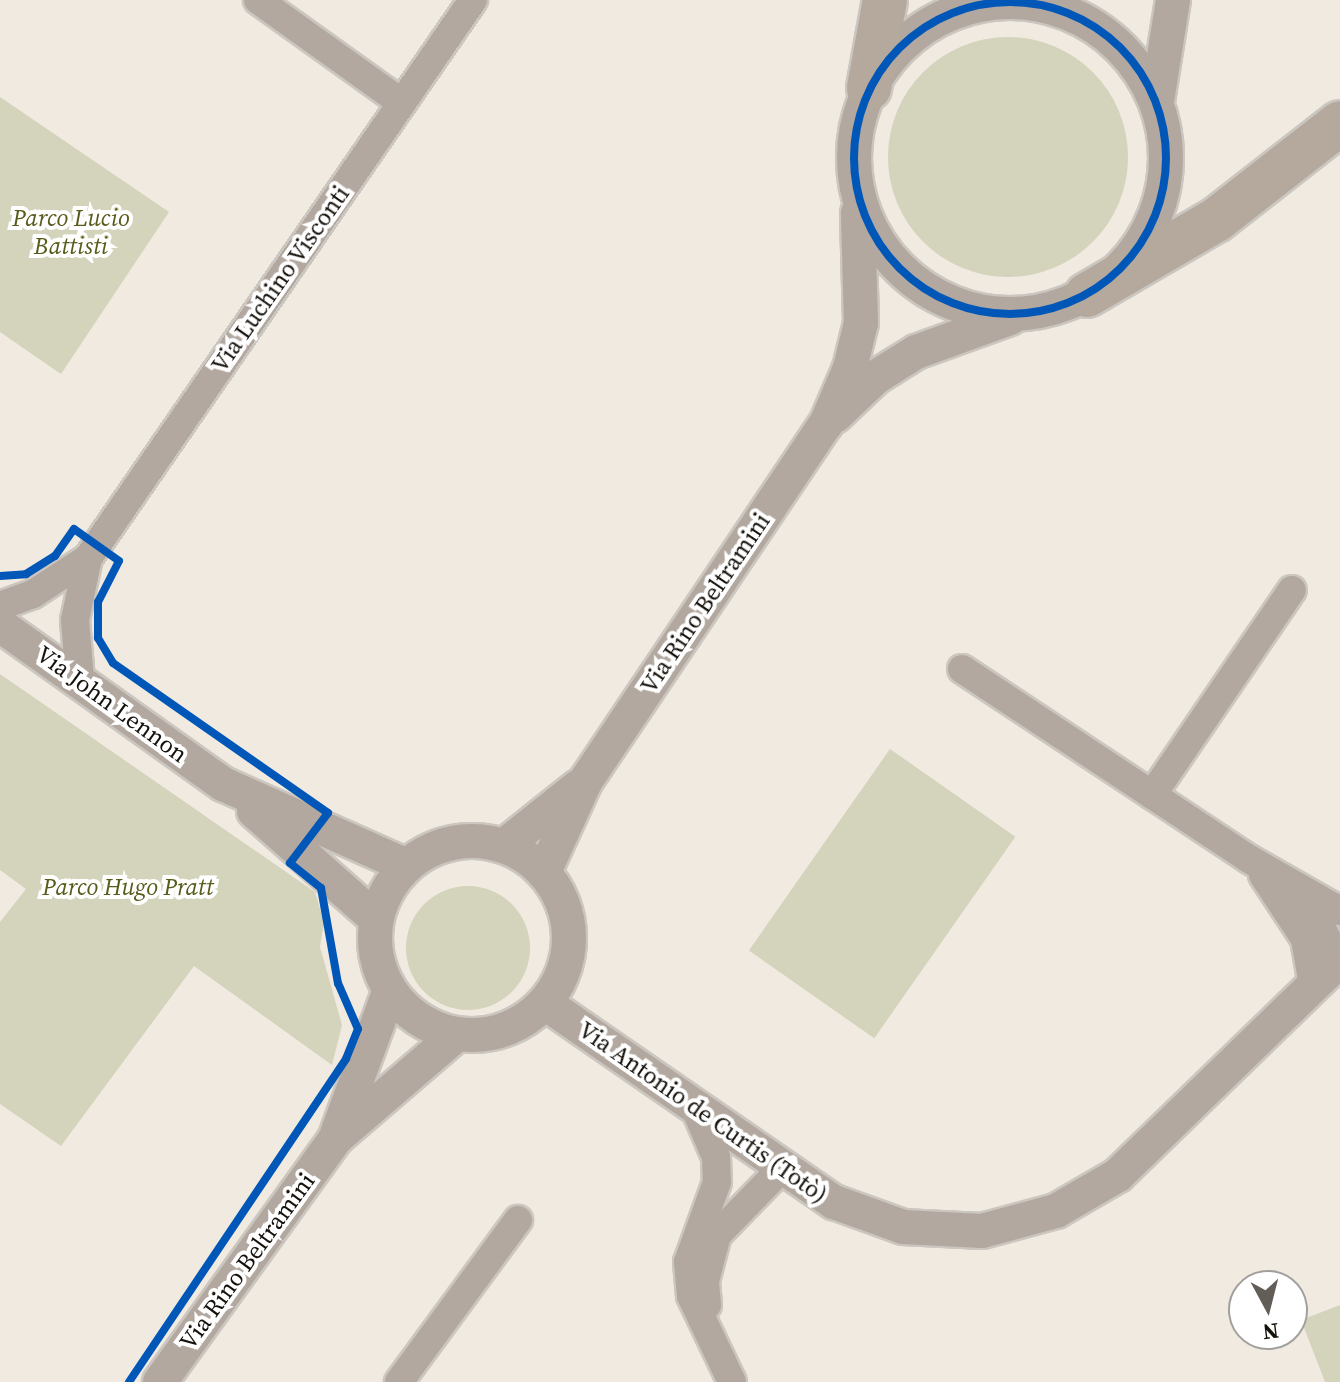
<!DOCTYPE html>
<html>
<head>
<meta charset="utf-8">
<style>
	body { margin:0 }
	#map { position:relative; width:1340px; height:1382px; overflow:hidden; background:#f0eae0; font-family:"Source Serif 4",serif }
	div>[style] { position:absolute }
	.green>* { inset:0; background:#d4d3bb; transform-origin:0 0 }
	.round { border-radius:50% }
	.roads { filter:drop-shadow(2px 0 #cbc6c0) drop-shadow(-2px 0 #cbc6c0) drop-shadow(0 2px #cbc6c0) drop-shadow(0 -2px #cbc6c0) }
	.minor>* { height:28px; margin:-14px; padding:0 14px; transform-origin:14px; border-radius:14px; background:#b2a89f }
	.tertiary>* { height:34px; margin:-17px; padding:0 17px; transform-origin:17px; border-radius:17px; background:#b2a89f }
	.tertiary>.ring { margin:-17px; padding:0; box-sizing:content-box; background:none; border:34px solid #b2a89f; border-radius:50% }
	.primary>* { height:44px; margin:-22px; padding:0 22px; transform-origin:22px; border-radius:22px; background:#b4a99c }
	.cycleway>* { height:8px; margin:-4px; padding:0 4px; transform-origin:4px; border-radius:4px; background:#0057b8 }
	.cycleway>.ring { margin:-4px; padding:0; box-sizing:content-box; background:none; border:8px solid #0057b8; border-radius:50% }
	span { translate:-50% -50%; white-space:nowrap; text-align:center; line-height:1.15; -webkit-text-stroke:8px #fff; paint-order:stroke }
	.park-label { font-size:24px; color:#595b1a; font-style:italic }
	.street-label { font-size:24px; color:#15110b }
	.north { position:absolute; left:1228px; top:1270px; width:80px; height:80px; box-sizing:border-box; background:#fff; border:2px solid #a1a09d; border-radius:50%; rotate:173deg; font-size:22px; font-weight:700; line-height:32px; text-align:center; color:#15110b }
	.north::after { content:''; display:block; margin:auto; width:28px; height:36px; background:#625d56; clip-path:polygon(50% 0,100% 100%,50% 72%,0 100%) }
</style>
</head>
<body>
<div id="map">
	<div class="green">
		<div class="round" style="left:888px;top:37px;width:240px;height:240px"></div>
		<div style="clip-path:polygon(0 97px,169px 212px,61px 374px,0 332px)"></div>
		<div style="clip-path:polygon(0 674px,315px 892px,324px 922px,320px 947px,342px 1025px,332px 1065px,194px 966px,61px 1146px,0 1104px,0 922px,26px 889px,0 870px)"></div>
		<div style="left:890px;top:749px;width:153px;height:246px;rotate:35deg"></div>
		<div class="round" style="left:406px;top:886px;width:124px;height:124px"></div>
		<div style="clip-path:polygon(1340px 1305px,1340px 1382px,1325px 1382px,1301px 1320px)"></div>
	</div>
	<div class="roads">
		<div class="minor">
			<div style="left:258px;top:0;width:177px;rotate:35.6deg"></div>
			<div style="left:0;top:606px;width:35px;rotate:-20deg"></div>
			<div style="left:33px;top:594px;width:66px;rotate:-33.2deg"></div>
			<div style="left:962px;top:669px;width:344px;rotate:33.5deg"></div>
			<div style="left:1249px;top:859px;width:105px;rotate:29.7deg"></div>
			<div style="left:80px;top:680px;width:60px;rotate:-94.8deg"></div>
			<div style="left:75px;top:620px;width:63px;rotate:-78.2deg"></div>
			<div style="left:88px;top:558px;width:678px;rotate:-55.4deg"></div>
			<div style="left:1152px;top:795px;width:248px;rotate:-55.7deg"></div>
			<div style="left:1263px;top:875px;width:77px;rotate:56.7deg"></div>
			<div style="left:1305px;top:939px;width:47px;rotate:80.1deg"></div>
			<div style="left:1306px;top:895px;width:74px;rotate:64.5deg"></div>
			<div style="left:695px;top:1108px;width:53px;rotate:66.8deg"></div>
			<div style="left:716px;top:1157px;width:25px;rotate:88deg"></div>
			<div style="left:717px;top:1182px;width:85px;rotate:109.9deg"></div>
			<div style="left:688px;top:1262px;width:34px;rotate:85deg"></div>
			<div style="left:691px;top:1296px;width:95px;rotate:64.5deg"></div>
			<div style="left:707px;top:1305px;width:24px;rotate:-95deg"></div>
			<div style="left:705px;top:1281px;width:48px;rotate:-75.4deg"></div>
			<div style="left:717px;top:1235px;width:92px;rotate:-45.9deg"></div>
			<div style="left:399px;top:1382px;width:201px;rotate:-53.7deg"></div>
		</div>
		<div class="tertiary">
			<div class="ring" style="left:854px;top:2px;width:278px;height:278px"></div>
			<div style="left:1157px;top:101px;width:102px;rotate:-81deg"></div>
			<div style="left:835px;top:416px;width:57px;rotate:-43.6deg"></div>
			<div style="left:876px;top:377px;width:47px;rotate:-32deg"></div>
			<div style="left:916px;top:352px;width:100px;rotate:-19.9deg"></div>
			<div style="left:0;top:625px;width:274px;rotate:35.5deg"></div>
			<div style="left:223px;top:784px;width:199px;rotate:24deg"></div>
			<div style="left:254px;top:811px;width:162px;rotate:41.5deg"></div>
			<div class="ring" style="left:375px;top:841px;width:160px;height:160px"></div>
			<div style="left:504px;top:846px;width:95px;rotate:-38.6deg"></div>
			<div style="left:544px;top:872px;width:99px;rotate:-65.5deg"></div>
			<div style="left:585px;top:782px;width:432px;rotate:-56.1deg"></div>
			<div style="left:826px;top:424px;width:61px;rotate:-66.8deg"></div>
			<div style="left:850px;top:368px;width:46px;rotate:-76.3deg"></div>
			<div style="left:861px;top:323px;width:110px;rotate:-91.6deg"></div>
			<div style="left:545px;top:1003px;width:351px;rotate:34.6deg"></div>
			<div style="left:834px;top:1202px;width:73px;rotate:19.9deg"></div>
			<div style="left:903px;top:1227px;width:79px;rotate:2.9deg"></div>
			<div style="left:982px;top:1231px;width:77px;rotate:-15.1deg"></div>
			<div style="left:1056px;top:1211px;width:72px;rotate:-30.1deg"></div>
			<div style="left:1118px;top:1175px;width:309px;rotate:-44.1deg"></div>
			<div style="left:338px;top:1131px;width:150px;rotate:-69.8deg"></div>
			<div style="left:160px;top:1382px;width:299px;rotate:-54.2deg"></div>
			<div style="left:335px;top:1139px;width:160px;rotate:-40.7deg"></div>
		</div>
		<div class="primary">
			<div style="left:869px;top:88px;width:89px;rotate:-79.7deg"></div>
			<div style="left:1087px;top:295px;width:149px;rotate:-30.2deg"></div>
			<div style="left:1216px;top:220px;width:157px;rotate:-38deg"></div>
		</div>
	</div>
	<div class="cycleway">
		<div class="ring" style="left:854px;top:2px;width:304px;height:304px"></div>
		<div style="left:0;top:576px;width:26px;rotate:-4deg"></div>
		<div style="left:26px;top:574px;width:34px;rotate:-32deg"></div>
		<div style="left:55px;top:556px;width:33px;rotate:-55deg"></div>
		<div style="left:74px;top:529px;width:55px;rotate:35.4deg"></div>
		<div style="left:119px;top:561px;width:46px;rotate:117.1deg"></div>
		<div style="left:98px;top:602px;width:36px;rotate:90deg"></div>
		<div style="left:98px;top:638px;width:29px;rotate:59deg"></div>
		<div style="left:113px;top:663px;width:262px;rotate:34.9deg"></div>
		<div style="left:328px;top:813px;width:63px;rotate:127.2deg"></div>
		<div style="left:290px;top:863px;width:40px;rotate:39deg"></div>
		<div style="left:321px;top:888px;width:97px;rotate:79.9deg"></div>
		<div style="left:338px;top:983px;width:50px;rotate:66.5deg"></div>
		<div style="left:358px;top:1029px;width:32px;rotate:112deg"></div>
		<div style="left:346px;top:1059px;width:389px;rotate:123.9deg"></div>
	</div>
	<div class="park-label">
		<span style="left:71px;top:232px">Parco Lucio<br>Battisti</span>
		<span style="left:128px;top:887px">Parco Hugo Pratt</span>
	</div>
	<div class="street-label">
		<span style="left:280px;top:279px;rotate:-55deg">Via Luchino Visconti</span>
		<span style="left:705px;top:603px;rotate:-56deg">Via Rino Beltramini</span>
		<span style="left:112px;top:704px;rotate:36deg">Via John Lennon</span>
		<span style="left:703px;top:1112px;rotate:35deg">Via Antonio de Curtis (Totò)</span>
		<span style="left:247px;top:1261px;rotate:-54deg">Via Rino Beltramini</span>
	</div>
	<div class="north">N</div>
</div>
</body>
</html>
